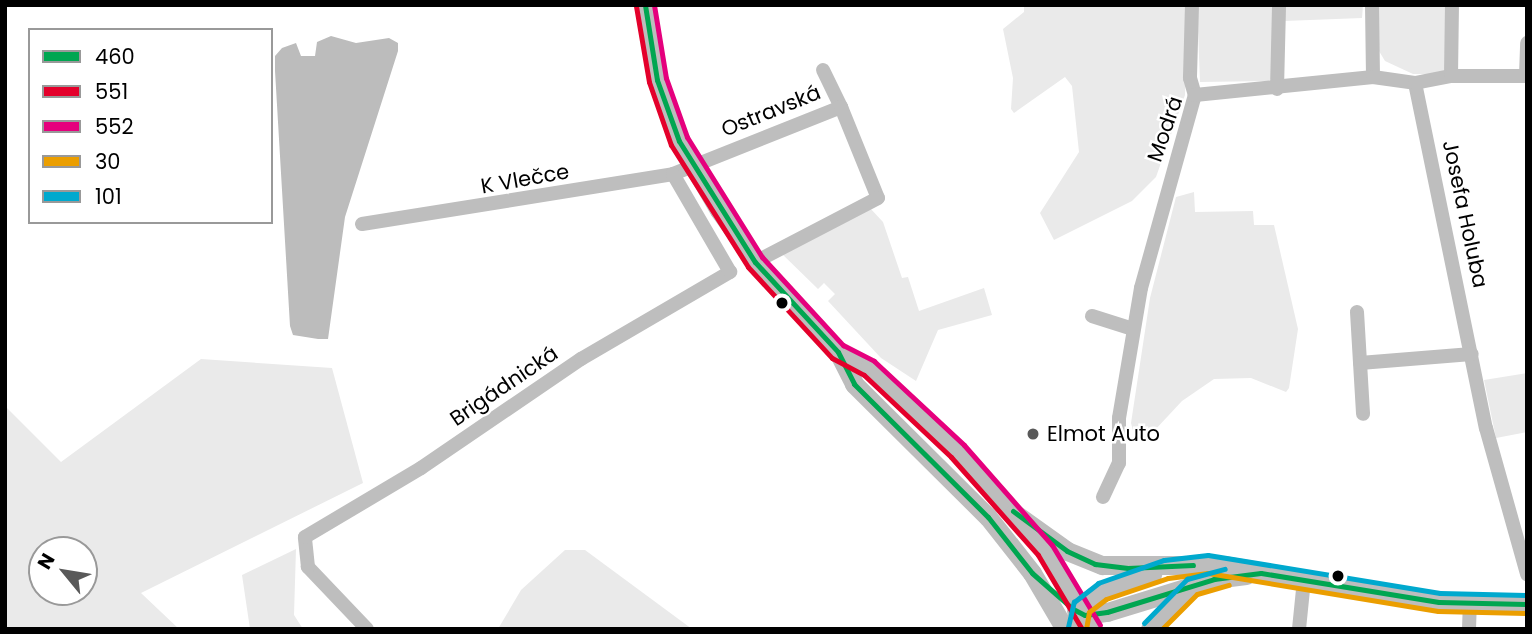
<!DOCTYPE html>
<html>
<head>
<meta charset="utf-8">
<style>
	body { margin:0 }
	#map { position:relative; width:1532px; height:634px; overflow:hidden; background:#fff; font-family:Poppins,sans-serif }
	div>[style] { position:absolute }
	.green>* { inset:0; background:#eaeaea }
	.water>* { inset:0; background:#bcbcbc }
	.minor>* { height:14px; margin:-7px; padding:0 7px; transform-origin:7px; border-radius:7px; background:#bebebe }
	.major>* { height:19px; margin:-9.5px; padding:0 9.5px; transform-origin:9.5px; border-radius:9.5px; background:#bdbdbd }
	.bus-1>* { height:5px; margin:-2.5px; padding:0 2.5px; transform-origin:2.5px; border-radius:2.5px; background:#00a651 }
	.bus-2>* { height:5px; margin:-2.5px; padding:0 2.5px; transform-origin:2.5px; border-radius:2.5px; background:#e4002b }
	.bus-3>* { height:5px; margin:-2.5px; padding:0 2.5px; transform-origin:2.5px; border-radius:2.5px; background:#e5007d }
	.bus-4>* { height:5px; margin:-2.5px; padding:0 2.5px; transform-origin:2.5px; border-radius:2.5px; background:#eb9e00 }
	.bus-5>* { height:5px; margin:-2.5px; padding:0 2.5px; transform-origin:2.5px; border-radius:2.5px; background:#00a9ce }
	.dots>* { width:19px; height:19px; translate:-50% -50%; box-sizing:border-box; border:4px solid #fff; border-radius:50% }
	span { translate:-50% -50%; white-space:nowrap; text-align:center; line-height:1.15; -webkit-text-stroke:5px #fff; paint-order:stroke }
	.street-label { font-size:21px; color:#000 }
	.poi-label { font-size:21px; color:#000 }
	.left { translate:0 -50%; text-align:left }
	.frame { position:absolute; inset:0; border:7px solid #000; pointer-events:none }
	.legend { position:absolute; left:28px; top:28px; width:245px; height:196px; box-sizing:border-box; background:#fff; border:2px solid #999; margin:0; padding:9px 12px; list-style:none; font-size:21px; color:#000 }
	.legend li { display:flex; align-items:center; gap:14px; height:35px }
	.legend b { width:35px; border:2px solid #999 }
	.north { position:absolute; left:28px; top:536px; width:70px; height:70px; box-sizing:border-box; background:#fff; border:2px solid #999; border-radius:50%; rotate:300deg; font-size:19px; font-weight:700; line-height:28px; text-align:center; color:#000 }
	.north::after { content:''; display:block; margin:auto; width:24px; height:32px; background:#595959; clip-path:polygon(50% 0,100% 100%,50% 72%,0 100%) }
</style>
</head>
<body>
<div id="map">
	<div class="green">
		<div style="clip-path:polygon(1024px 5px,1188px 5px,1185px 95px,1156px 177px,1132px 201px,1054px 240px,1040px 213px,1079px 152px,1072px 86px,1065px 77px,1014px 113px,1011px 109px,1013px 78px,1003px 29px,1024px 12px)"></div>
		<div style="clip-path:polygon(1197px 5px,1275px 5px,1273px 76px,1269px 81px,1200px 82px)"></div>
		<div style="clip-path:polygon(1284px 5px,1363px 5px,1362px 18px,1284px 21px)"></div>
		<div style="clip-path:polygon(1377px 5px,1450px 5px,1445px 74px,1413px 74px,1385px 61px,1376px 46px)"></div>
		<div style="clip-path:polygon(1194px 192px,1195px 212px,1253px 211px,1254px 225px,1274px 225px,1298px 329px,1289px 388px,1286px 392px,1251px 378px,1214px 379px,1182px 401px,1154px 431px,1135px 439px,1131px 423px,1150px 298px,1176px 197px)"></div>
		<div style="clip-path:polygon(869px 207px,883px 222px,902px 278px,908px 277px,919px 311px,984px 288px,992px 315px,938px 330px,916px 381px,881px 358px,828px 301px,835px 294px,824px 283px,818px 289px,779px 251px)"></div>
		<div style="clip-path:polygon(evenodd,201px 359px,332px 368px,363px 483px,141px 593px,179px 629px,5px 629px,5px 406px,61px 462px,201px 359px,84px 550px,84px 592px,42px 592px,42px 550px,84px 550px)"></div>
		<div style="clip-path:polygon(1527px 373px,1527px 432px,1496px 438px,1484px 380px)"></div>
		<div style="clip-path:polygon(296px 549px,294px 615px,303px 629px,250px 629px,242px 575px)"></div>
		<div style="clip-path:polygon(565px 550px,585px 550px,692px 629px,498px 629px,521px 590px)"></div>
	</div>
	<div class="water">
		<div style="clip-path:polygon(331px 36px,356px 43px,389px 38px,398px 43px,398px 51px,345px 217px,328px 339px,318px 339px,293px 335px,290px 326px,275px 71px,275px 56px,282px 48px,296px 43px,301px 56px,315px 56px,317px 42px)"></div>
	</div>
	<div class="minor">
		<div style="left:1192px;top:5px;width:73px;rotate:91.6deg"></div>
		<div style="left:1190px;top:78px;width:18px;rotate:74deg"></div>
		<div style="left:1372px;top:5px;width:72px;rotate:89.2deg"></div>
		<div style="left:823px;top:70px;width:41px;rotate:64.1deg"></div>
		<div style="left:1451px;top:76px;width:71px;rotate:-89.2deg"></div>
		<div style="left:1526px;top:76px;width:33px;rotate:-88deg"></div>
		<div style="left:1415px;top:83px;width:352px;rotate:78.4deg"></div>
		<div style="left:1486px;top:428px;width:152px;rotate:74.3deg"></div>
		<div style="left:1277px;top:89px;width:84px;rotate:-88.6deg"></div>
		<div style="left:362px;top:224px;width:315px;rotate:-9.1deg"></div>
		<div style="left:673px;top:174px;width:181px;rotate:-21.7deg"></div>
		<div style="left:841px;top:107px;width:98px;rotate:67.9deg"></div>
		<div style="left:878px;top:198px;width:139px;rotate:152.5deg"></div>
		<div style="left:1357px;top:312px;width:102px;rotate:86.6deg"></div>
		<div style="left:1092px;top:316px;width:43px;rotate:17.6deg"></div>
		<div style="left:1360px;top:363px;width:112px;rotate:-4.6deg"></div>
		<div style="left:1103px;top:497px;width:38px;rotate:-65deg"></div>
		<div style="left:1119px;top:463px;width:45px;rotate:-90deg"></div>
		<div style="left:1119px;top:418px;width:132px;rotate:-80.4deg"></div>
		<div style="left:1141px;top:288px;width:200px;rotate:-74.4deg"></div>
		<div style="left:1195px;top:95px;width:179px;rotate:-5.8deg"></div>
		<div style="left:1373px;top:77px;width:42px;rotate:8.1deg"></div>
		<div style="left:1415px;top:83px;width:37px;rotate:-11deg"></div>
		<div style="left:1451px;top:76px;width:76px"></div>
		<div style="left:367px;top:629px;width:86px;rotate:-133.6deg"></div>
		<div style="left:308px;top:567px;width:30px;rotate:-96deg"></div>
		<div style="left:305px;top:537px;width:135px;rotate:-30.7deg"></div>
		<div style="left:421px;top:468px;width:194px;rotate:-34.3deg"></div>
		<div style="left:581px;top:359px;width:173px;rotate:-30.3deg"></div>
		<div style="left:730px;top:272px;width:113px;rotate:-120.2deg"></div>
		<div style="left:1299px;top:629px;width:49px;rotate:-84.2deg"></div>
		<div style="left:1469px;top:629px;width:24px;rotate:-88deg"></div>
	</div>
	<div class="major">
		<div style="left:645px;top:5px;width:76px;rotate:80.9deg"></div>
		<div style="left:657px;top:80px;width:65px;rotate:70.2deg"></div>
		<div style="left:679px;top:141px;width:80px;rotate:59.9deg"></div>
		<div style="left:719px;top:210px;width:85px;rotate:54.1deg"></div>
		<div style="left:769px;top:279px;width:100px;rotate:46.6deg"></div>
		<div style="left:838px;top:352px;width:36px;rotate:63deg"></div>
		<div style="left:854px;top:384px;width:189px;rotate:44.8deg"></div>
		<div style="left:988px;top:517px;width:71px;rotate:51.8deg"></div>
		<div style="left:1032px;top:573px;width:65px;rotate:59.5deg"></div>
		<div style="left:838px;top:352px;width:35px;rotate:27deg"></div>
		<div style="left:869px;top:368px;width:121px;rotate:43.3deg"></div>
		<div style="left:957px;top:451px;width:132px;rotate:48.4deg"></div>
		<div style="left:1045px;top:550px;width:92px;rotate:59.3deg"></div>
		<div style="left:1014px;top:513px;width:65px;rotate:35.6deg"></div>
		<div style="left:1067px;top:551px;width:38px;rotate:22deg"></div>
		<div style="left:1102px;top:565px;width:123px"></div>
		<div style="left:1225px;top:565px;width:217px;rotate:9.8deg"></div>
		<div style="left:1439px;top:602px;width:88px;rotate:1.3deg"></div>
		<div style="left:1076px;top:611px;width:10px;rotate:24deg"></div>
		<div style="left:1085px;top:615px;width:22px;rotate:-8deg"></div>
		<div style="left:1107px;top:612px;width:112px;rotate:-17.1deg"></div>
		<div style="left:1214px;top:579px;width:32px;rotate:-7deg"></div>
		<div style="left:1078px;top:620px;width:13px;rotate:-77deg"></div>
		<div style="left:1081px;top:607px;width:18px;rotate:-41deg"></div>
		<div style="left:1095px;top:595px;width:61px;rotate:-20.2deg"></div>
		<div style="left:1150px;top:629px;width:51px;rotate:-46.6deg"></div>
	</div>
	<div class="bus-1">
		<div style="left:645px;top:5px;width:76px;rotate:80.9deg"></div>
		<div style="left:657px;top:80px;width:65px;rotate:70.2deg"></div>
		<div style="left:679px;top:141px;width:143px;rotate:57.9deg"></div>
		<div style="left:755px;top:262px;width:122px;rotate:47.3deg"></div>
		<div style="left:838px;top:352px;width:36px;rotate:63deg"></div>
		<div style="left:854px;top:384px;width:189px;rotate:44.8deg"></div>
		<div style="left:988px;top:517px;width:71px;rotate:51.8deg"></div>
		<div style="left:1032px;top:573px;width:55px;rotate:41.3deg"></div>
		<div style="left:1073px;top:609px;width:13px;rotate:27deg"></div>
		<div style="left:1085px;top:615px;width:22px;rotate:-8deg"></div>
		<div style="left:1107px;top:612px;width:112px;rotate:-17.1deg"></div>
		<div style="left:1214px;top:579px;width:47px;rotate:-7.3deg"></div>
		<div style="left:1261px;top:573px;width:180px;rotate:9.3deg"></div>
		<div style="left:1439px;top:602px;width:88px;rotate:1.3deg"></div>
		<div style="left:1013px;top:511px;width:67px;rotate:36.5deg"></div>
		<div style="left:1067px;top:551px;width:31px;rotate:25deg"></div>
		<div style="left:1095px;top:564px;width:33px;rotate:7deg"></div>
		<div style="left:1128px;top:568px;width:65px;rotate:-2.6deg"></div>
	</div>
	<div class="bus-2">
		<div style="left:636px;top:6px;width:77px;rotate:80.3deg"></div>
		<div style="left:649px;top:82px;width:67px;rotate:70.8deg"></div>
		<div style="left:671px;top:145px;width:144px;rotate:57.7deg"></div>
		<div style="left:748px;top:267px;width:124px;rotate:47.3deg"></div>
		<div style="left:832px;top:358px;width:36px;rotate:28deg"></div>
		<div style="left:864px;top:375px;width:120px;rotate:43.3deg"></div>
		<div style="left:951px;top:457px;width:131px;rotate:48.4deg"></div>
		<div style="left:1038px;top:555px;width:86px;rotate:59.3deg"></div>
	</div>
	<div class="bus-3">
		<div style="left:654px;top:5px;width:74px;rotate:80.7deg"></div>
		<div style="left:666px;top:78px;width:63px;rotate:70.4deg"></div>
		<div style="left:687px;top:137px;width:142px;rotate:58deg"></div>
		<div style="left:762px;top:257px;width:120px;rotate:47.4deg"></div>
		<div style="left:843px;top:345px;width:35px;rotate:27deg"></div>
		<div style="left:874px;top:361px;width:123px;rotate:43deg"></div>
		<div style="left:964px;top:445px;width:133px;rotate:48.7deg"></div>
		<div style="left:1052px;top:545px;width:93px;rotate:59deg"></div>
	</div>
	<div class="bus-4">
		<div style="left:1086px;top:629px;width:17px;rotate:-80deg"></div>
		<div style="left:1089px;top:612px;width:21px;rotate:-37deg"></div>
		<div style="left:1106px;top:599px;width:65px;rotate:-18.7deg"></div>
		<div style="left:1168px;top:578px;width:40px;rotate:-7.1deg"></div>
		<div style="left:1208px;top:573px;width:233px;rotate:9.4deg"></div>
		<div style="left:1438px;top:611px;width:89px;rotate:1.3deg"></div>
		<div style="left:1162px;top:629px;width:49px;rotate:-45deg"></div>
		<div style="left:1197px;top:594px;width:33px;rotate:-16deg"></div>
	</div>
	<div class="bus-5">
		<div style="left:1144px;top:623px;width:62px;rotate:-45.7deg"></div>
		<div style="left:1187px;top:579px;width:39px;rotate:-15deg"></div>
		<div style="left:1068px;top:627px;width:26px;rotate:-77deg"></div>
		<div style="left:1074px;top:602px;width:31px;rotate:-38deg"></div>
		<div style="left:1098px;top:583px;width:70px;rotate:-19.2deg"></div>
		<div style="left:1164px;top:560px;width:44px;rotate:-6.5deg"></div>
		<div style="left:1208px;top:555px;width:235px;rotate:9.3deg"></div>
		<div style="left:1440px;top:593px;width:87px;rotate:1.3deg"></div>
	</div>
	<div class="dots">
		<div style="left:782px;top:303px;background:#000"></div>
		<div style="left:1033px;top:434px;background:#595959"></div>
		<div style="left:1338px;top:576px;background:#000"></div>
	</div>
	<div class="street-label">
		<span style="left:771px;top:111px;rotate:-22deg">Ostravská</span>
		<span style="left:1165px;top:129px;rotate:-71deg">Modrá</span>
		<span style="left:525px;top:179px;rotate:-10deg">K Vlečce</span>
		<span style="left:1465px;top:214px;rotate:78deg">Josefa Holuba</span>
		<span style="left:504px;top:386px;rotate:-34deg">Brigádnická</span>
	</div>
	<div class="poi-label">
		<span class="left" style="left:1047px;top:434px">Elmot Auto</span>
	</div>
	<div class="frame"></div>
	<ul class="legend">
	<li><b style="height:9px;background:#00a651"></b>460</li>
	<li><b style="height:9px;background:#e4002b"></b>551</li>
	<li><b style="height:9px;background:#e5007d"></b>552</li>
	<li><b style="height:9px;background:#eb9e00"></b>30</li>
	<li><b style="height:9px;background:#00a9ce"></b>101</li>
	</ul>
	<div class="north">N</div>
</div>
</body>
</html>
